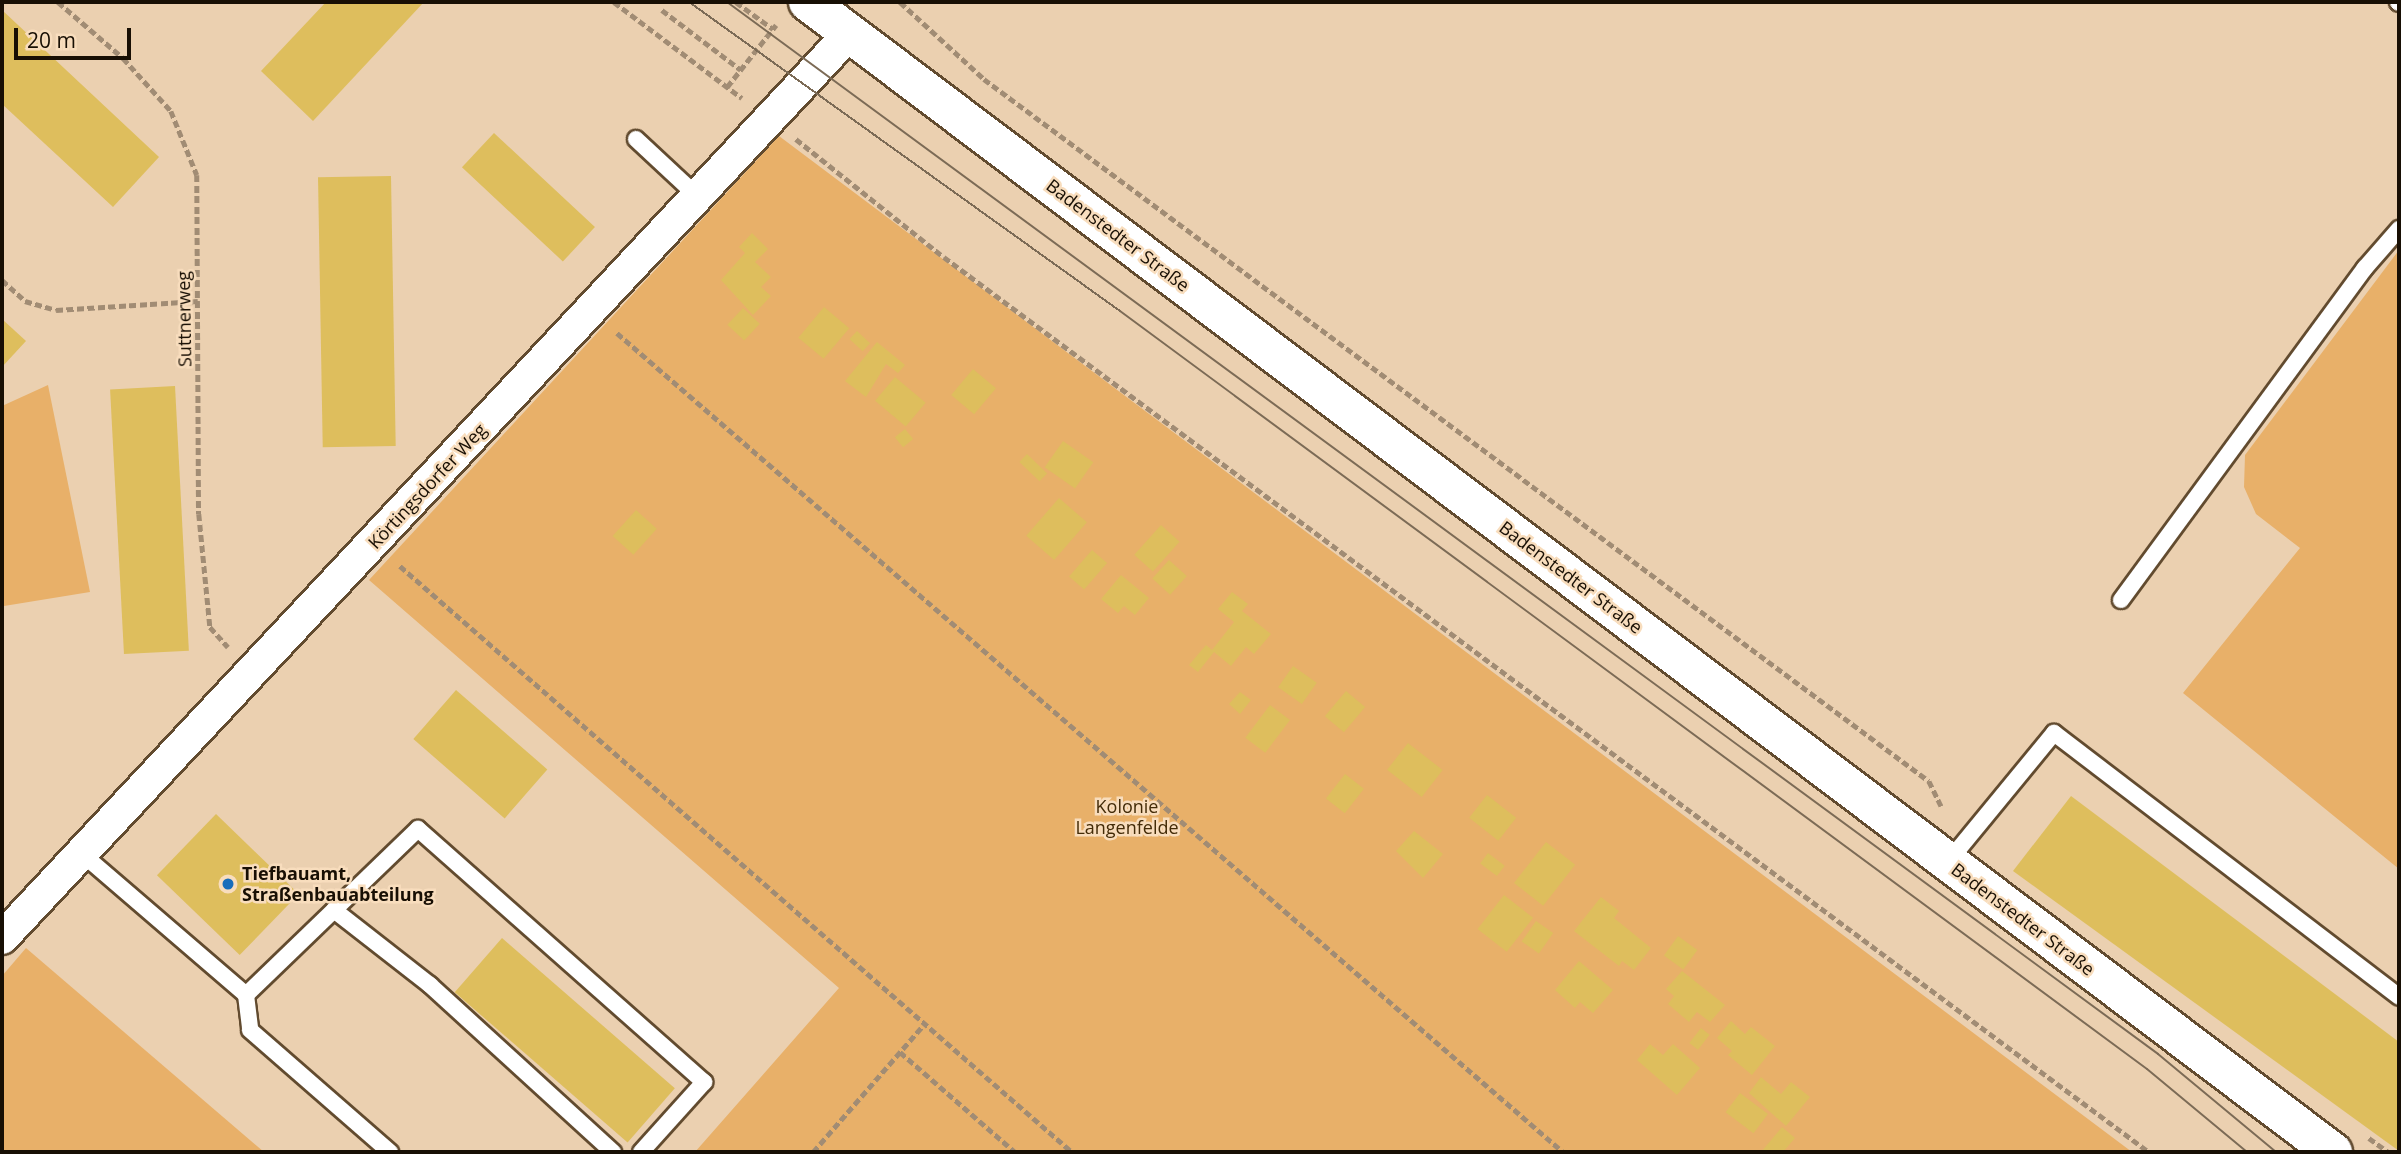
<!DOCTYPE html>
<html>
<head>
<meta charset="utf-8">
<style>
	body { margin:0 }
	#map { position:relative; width:2401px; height:1154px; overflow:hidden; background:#ebd0b0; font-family:"Open Sans",sans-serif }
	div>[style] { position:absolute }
	.green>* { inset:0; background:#e8b069 }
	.building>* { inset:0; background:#debe5d; transform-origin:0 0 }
	.path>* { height:4.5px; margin-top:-2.25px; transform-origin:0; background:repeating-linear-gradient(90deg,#a18c74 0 7px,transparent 0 10.5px) }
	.roads { filter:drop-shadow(2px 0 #624b2f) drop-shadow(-2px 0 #624b2f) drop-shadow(0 2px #624b2f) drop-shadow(0 -2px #624b2f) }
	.service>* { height:16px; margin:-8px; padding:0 8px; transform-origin:8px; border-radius:8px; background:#fff }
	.minor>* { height:32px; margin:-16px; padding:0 16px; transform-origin:16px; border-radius:16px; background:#fff }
	.tertiary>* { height:38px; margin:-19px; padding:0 19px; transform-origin:19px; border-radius:19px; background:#fff }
	.tram>* { height:2px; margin:-1px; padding:0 1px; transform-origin:1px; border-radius:1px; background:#7c6b56 }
	.dots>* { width:19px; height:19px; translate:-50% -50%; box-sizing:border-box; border:4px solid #f8ddbd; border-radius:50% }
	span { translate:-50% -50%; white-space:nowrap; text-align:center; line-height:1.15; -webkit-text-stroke:5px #f8ddbd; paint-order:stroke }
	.street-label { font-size:18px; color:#180f04 }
	.park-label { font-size:18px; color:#432b07 }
	.poi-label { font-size:18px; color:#180f04; font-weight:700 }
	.left { translate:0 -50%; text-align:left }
	.frame { position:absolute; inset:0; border:4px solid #180f04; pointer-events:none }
	.scale { position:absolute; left:14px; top:28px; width:117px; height:32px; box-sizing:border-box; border:4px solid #180f04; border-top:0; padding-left:9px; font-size:21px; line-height:24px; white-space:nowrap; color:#180f04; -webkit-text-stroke:5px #f8ddbd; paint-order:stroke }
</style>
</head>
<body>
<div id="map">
	<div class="green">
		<div style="clip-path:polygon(779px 136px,2132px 1152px,695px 1152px,839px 988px,369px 580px)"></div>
		<div style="clip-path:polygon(2399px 250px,2399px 869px,2183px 693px,2300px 548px,2256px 514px,2244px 487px,2245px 455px)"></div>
		<div style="clip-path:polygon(48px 385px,90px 592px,4px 606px,2px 406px)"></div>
		<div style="clip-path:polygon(26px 948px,264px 1152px,2px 1152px,2px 976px)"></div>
	</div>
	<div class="building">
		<div style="clip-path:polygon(326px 2px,424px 2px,313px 121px,261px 71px)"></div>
		<div style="clip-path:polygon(2px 10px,159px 157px,113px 207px,2px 104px)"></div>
		<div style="left:494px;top:133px;width:138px;height:47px;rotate:43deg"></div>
		<div style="left:391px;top:176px;width:270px;height:73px;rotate:89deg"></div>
		<div style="clip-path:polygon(752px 233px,768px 249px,755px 262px,771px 277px,761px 287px,771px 296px,753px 315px,721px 280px,745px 253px,739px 247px)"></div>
		<div style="left:824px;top:307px;width:33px;height:40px;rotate:40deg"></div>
		<div style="left:743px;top:308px;width:23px;height:23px;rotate:43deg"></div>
		<div style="clip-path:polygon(2px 319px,26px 341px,2px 367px)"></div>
		<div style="left:857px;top:331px;width:18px;height:11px;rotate:43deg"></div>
		<div style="clip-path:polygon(877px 342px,905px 365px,898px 373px,886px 364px,866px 397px,845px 381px)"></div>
		<div style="left:973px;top:369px;width:30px;height:34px;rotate:40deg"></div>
		<div style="left:895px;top:377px;width:40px;height:31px;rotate:40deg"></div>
		<div style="left:175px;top:386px;width:265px;height:65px;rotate:87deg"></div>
		<div style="left:905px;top:429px;width:13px;height:13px;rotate:51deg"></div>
		<div style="left:1063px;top:441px;width:37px;height:32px;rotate:35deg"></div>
		<div style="left:1027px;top:454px;width:28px;height:11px;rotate:44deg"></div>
		<div style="left:1059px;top:498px;width:37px;height:50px;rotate:41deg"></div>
		<div style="left:636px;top:510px;width:28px;height:35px;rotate:42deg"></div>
		<div style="left:1161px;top:525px;width:25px;height:40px;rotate:42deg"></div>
		<div style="left:1092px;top:550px;width:20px;height:35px;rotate:41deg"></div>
		<div style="left:1169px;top:560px;width:24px;height:25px;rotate:42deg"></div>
		<div style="clip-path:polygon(1121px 575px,1149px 598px,1135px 615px,1124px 606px,1118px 613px,1101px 599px)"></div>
		<div style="clip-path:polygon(1232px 592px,1248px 604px,1242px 611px,1271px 634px,1254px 654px,1246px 647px,1231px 666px,1214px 652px,1198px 672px,1189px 665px,1206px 645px,1212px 650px,1234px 622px,1218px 609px)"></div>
		<div style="left:1293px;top:666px;width:29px;height:26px;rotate:35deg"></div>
		<div style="left:456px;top:690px;width:121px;height:65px;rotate:41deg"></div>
		<div style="left:1346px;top:691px;width:25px;height:33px;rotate:40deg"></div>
		<div style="clip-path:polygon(1240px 692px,1251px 700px,1240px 714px,1229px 704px)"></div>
		<div style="left:1270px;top:705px;width:25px;height:41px;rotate:37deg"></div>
		<div style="left:1408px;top:743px;width:44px;height:34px;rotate:38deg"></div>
		<div style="left:1345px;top:774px;width:24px;height:31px;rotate:38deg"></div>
		<div style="left:1487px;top:795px;width:37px;height:29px;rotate:38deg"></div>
		<div style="clip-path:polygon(2071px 796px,2399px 1042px,2399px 1151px,2013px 871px)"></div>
		<div style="left:216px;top:814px;width:115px;height:85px;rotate:44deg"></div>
		<div style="clip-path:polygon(1414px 831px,1443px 854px,1423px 878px,1396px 851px)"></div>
		<div style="left:1546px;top:842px;width:37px;height:52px;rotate:38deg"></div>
		<div style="left:1488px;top:853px;width:21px;height:13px;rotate:37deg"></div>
		<div style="left:1504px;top:895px;width:37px;height:43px;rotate:38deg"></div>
		<div style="clip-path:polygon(1601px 897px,1619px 911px,1614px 918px,1651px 948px,1634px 970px,1622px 961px,1619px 966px,1574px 931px)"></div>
		<div style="left:1536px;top:921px;width:21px;height:25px;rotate:35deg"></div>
		<div style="left:1678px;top:936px;width:24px;height:24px;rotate:36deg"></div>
		<div style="left:502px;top:938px;width:229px;height:72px;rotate:41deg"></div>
		<div style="clip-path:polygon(1579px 961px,1613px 990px,1593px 1013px,1580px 1002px,1575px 1008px,1555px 990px)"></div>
		<div style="clip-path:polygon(1682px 971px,1725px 1005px,1710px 1022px,1697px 1012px,1689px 1022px,1668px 1004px,1674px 996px,1666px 989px)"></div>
		<div style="clip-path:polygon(1731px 1021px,1745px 1034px,1751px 1027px,1775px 1046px,1752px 1075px,1728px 1055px,1732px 1051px,1717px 1038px)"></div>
		<div style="left:1701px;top:1028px;width:11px;height:19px;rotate:38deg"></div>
		<div style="clip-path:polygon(1650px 1044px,1663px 1055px,1673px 1044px,1700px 1068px,1677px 1095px,1637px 1060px)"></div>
		<div style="clip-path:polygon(1761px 1077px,1781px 1094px,1791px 1082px,1810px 1097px,1786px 1126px,1749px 1093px)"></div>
		<div style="left:1740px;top:1093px;width:35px;height:24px;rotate:37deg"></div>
		<div style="clip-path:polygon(1782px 1127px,1795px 1138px,1783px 1152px,1761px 1152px)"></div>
	</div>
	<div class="path">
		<div style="left:58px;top:2px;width:86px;rotate:40.7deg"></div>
		<div style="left:123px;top:58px;width:72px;rotate:47.8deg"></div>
		<div style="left:171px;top:111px;width:69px;rotate:67.9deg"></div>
		<div style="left:197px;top:175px;width:339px;rotate:89.7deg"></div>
		<div style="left:199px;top:514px;width:114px;rotate:84.4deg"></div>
		<div style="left:210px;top:627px;width:27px;rotate:48deg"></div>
		<div style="left:614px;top:2px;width:160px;rotate:36.9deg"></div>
		<div style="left:736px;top:2px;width:46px;rotate:36.1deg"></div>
		<div style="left:900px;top:2px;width:114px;rotate:42.5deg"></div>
		<div style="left:984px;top:79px;width:1177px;rotate:36.61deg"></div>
		<div style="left:1929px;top:781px;width:28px;rotate:64deg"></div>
		<div style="left:662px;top:10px;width:99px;rotate:37.2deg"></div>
		<div style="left:727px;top:87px;width:79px;rotate:-51.7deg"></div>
		<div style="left:796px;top:139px;width:189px;rotate:38.6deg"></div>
		<div style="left:944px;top:257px;width:1501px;rotate:36.6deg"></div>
		<div style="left:2px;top:280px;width:31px;rotate:42deg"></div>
		<div style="left:25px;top:301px;width:32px;rotate:16deg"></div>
		<div style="left:56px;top:310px;width:142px;rotate:-3.6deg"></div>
		<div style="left:617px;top:333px;width:1251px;rotate:40.88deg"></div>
		<div style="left:400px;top:566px;width:892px;rotate:41.09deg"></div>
		<div style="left:900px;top:1052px;width:152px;rotate:41deg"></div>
		<div style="left:2369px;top:1138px;width:24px;rotate:36deg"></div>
		<div style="left:813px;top:1152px;width:171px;rotate:-49deg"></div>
	</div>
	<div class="roads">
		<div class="service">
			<div style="left:2398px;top:2px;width:1px;rotate:45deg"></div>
			<div style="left:636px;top:139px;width:82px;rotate:43deg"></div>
			<div style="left:2121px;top:600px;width:412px;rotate:-53.7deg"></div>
			<div style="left:2365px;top:268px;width:52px;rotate:-48.9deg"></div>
			<div style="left:80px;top:852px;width:219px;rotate:40.7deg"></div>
			<div style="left:246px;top:995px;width:35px;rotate:83deg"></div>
			<div style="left:250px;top:1030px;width:186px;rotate:41.1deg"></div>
			<div style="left:1948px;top:862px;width:167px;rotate:-50.6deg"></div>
			<div style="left:2054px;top:733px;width:434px;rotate:37.4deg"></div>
			<div style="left:334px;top:910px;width:122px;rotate:38deg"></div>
			<div style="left:430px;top:985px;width:248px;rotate:42.4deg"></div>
			<div style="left:246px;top:995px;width:239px;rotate:-44deg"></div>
			<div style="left:418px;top:829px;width:382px;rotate:41.5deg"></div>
			<div style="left:704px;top:1082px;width:94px;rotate:132deg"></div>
		</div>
		<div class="minor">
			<div style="left:2px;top:938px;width:1240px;rotate:-46.86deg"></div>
		</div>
		<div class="tertiary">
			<div style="left:808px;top:2px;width:1910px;rotate:37.02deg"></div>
		</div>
	</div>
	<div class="tram">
		<div style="left:689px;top:2px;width:530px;rotate:35.64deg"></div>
		<div style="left:1120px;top:311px;width:1276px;rotate:36.43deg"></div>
		<div style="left:2147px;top:1069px;width:130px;rotate:39.7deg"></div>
		<div style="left:727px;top:2px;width:1776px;rotate:36.32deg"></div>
		<div style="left:2158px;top:1054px;width:153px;rotate:39.7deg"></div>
	</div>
	<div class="dots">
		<div style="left:228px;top:884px;background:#186dbb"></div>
	</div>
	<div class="street-label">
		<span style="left:1118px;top:235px;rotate:37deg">Badenstedter Straße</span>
		<span style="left:184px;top:319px;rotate:-91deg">Suttnerweg</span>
		<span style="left:427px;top:486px;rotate:-47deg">Körtingsdorfer Weg</span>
		<span style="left:1571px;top:577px;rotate:37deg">Badenstedter Straße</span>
		<span style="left:2023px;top:919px;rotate:37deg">Badenstedter Straße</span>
	</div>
	<div class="park-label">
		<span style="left:1127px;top:817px">Kolonie<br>Langenfelde</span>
	</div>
	<div class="poi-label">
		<span class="left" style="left:242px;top:884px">Tiefbauamt,<br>Straßenbauabteilung</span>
	</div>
	<div class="frame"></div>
	<div class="scale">20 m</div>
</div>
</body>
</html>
